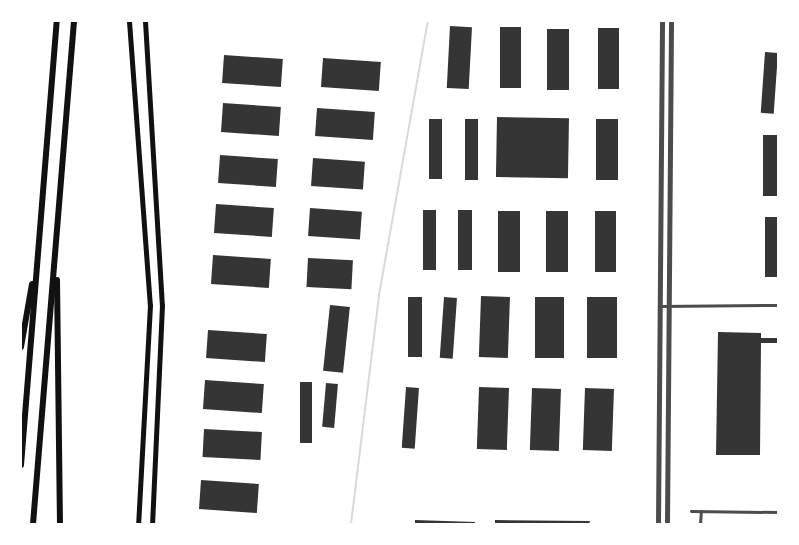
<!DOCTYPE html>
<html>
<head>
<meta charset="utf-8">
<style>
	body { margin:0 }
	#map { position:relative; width:799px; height:545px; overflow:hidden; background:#fff; font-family:Rubik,sans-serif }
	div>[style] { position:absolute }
	.stream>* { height:2px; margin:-1px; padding:0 1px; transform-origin:1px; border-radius:1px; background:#d9d9d9 }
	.building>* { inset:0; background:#353535; transform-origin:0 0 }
	.minor>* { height:3px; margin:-1.5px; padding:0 1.5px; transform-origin:1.5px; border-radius:1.5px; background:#4c4c4c }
	.tertiary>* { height:4.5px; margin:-2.25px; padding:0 2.25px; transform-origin:2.25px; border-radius:2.25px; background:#4c4c4c }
	.primary>* { height:5px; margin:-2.5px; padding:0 2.5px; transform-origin:2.5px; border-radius:2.5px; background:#111 }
	.motorway>* { height:6px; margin:-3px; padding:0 3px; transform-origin:3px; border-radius:3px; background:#111 }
	span { translate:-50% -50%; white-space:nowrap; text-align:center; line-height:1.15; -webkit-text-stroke:6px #fff; paint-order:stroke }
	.frame { position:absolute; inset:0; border:22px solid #fff; pointer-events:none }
</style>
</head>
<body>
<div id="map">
	<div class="stream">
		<div style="left:351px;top:524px;width:231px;rotate:-83deg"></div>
		<div style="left:379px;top:295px;width:278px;rotate:-79.9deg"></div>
	</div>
	<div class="building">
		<div style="left:450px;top:26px;width:22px;height:62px;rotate:3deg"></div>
		<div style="left:500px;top:27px;width:21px;height:61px"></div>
		<div style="left:598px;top:28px;width:21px;height:61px"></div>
		<div style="left:547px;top:29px;width:22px;height:61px"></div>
		<div style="left:765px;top:52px;width:13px;height:61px;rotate:4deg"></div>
		<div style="left:224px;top:55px;width:59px;height:28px;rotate:4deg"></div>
		<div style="left:323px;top:58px;width:58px;height:29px;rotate:4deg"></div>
		<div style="left:223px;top:103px;width:58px;height:29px;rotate:4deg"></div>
		<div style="left:317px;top:108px;width:58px;height:28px;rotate:4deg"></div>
		<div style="left:497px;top:117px;width:72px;height:60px;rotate:1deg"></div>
		<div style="left:429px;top:119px;width:13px;height:60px"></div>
		<div style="left:465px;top:119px;width:13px;height:61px"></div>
		<div style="left:596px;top:119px;width:22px;height:61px"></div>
		<div style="left:763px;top:135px;width:15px;height:61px"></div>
		<div style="left:220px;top:155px;width:58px;height:28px;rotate:4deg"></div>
		<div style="left:313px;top:158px;width:52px;height:28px;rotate:4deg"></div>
		<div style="left:216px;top:204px;width:58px;height:29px;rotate:4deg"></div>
		<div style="left:310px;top:208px;width:52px;height:28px;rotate:4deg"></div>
		<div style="left:423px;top:210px;width:13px;height:60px"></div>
		<div style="left:458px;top:210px;width:14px;height:60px"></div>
		<div style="left:498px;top:211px;width:22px;height:61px"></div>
		<div style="left:546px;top:211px;width:22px;height:61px"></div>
		<div style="left:595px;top:211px;width:21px;height:61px"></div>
		<div style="left:765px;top:217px;width:13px;height:60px"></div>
		<div style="left:213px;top:255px;width:58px;height:29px;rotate:4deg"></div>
		<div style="left:308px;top:258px;width:45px;height:29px;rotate:3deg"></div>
		<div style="left:481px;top:296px;width:29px;height:61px;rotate:2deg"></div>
		<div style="left:408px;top:297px;width:14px;height:60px"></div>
		<div style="left:444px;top:297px;width:13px;height:61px;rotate:4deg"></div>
		<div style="left:535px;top:297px;width:29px;height:61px"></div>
		<div style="left:587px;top:297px;width:30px;height:61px"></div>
		<div style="left:330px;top:305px;width:20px;height:66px;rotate:6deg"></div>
		<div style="left:208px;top:330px;width:59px;height:28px;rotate:4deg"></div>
		<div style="clip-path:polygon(718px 332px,761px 333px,761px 338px,778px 338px,778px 343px,761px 343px,760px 455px,716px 455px)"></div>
		<div style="left:205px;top:380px;width:59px;height:29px;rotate:4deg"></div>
		<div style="left:300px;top:382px;width:12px;height:61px"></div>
		<div style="left:326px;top:383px;width:12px;height:44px;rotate:5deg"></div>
		<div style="left:406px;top:387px;width:13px;height:61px;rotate:4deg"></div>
		<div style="left:479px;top:387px;width:30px;height:62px;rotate:2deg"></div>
		<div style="left:532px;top:388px;width:29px;height:62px;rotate:2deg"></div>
		<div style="left:585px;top:388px;width:29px;height:62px;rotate:2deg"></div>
		<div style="left:204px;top:429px;width:58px;height:28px;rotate:3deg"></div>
		<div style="left:201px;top:480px;width:58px;height:29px;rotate:4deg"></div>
		<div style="clip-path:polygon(415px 520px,475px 522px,475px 524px,415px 524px)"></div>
		<div style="clip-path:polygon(495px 520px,590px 521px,589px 524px,495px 524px)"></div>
	</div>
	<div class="minor">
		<div style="left:660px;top:306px;width:118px;rotate:-0.5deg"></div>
		<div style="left:691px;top:511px;width:87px;rotate:0.7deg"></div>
		<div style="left:700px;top:524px;width:13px;rotate:-86deg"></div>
	</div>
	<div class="tertiary">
		<div style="left:658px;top:524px;width:503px;rotate:-89.54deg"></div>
		<div style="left:667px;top:524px;width:503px;rotate:-89.54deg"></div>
	</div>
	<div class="primary">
		<div style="left:129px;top:21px;width:285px;rotate:85.8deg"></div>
		<div style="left:150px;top:305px;width:219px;rotate:93.1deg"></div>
		<div style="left:145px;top:21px;width:285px;rotate:86.6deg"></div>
		<div style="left:162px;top:305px;width:219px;rotate:92.6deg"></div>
	</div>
	<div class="motorway">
		<div style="left:57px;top:280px;width:244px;rotate:89.3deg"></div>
		<div style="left:21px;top:347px;width:64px;rotate:-80.1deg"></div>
		<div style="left:21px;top:465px;width:445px;rotate:-85.4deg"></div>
		<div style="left:33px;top:524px;width:505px;rotate:-85.34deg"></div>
	</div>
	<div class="frame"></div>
</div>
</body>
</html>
